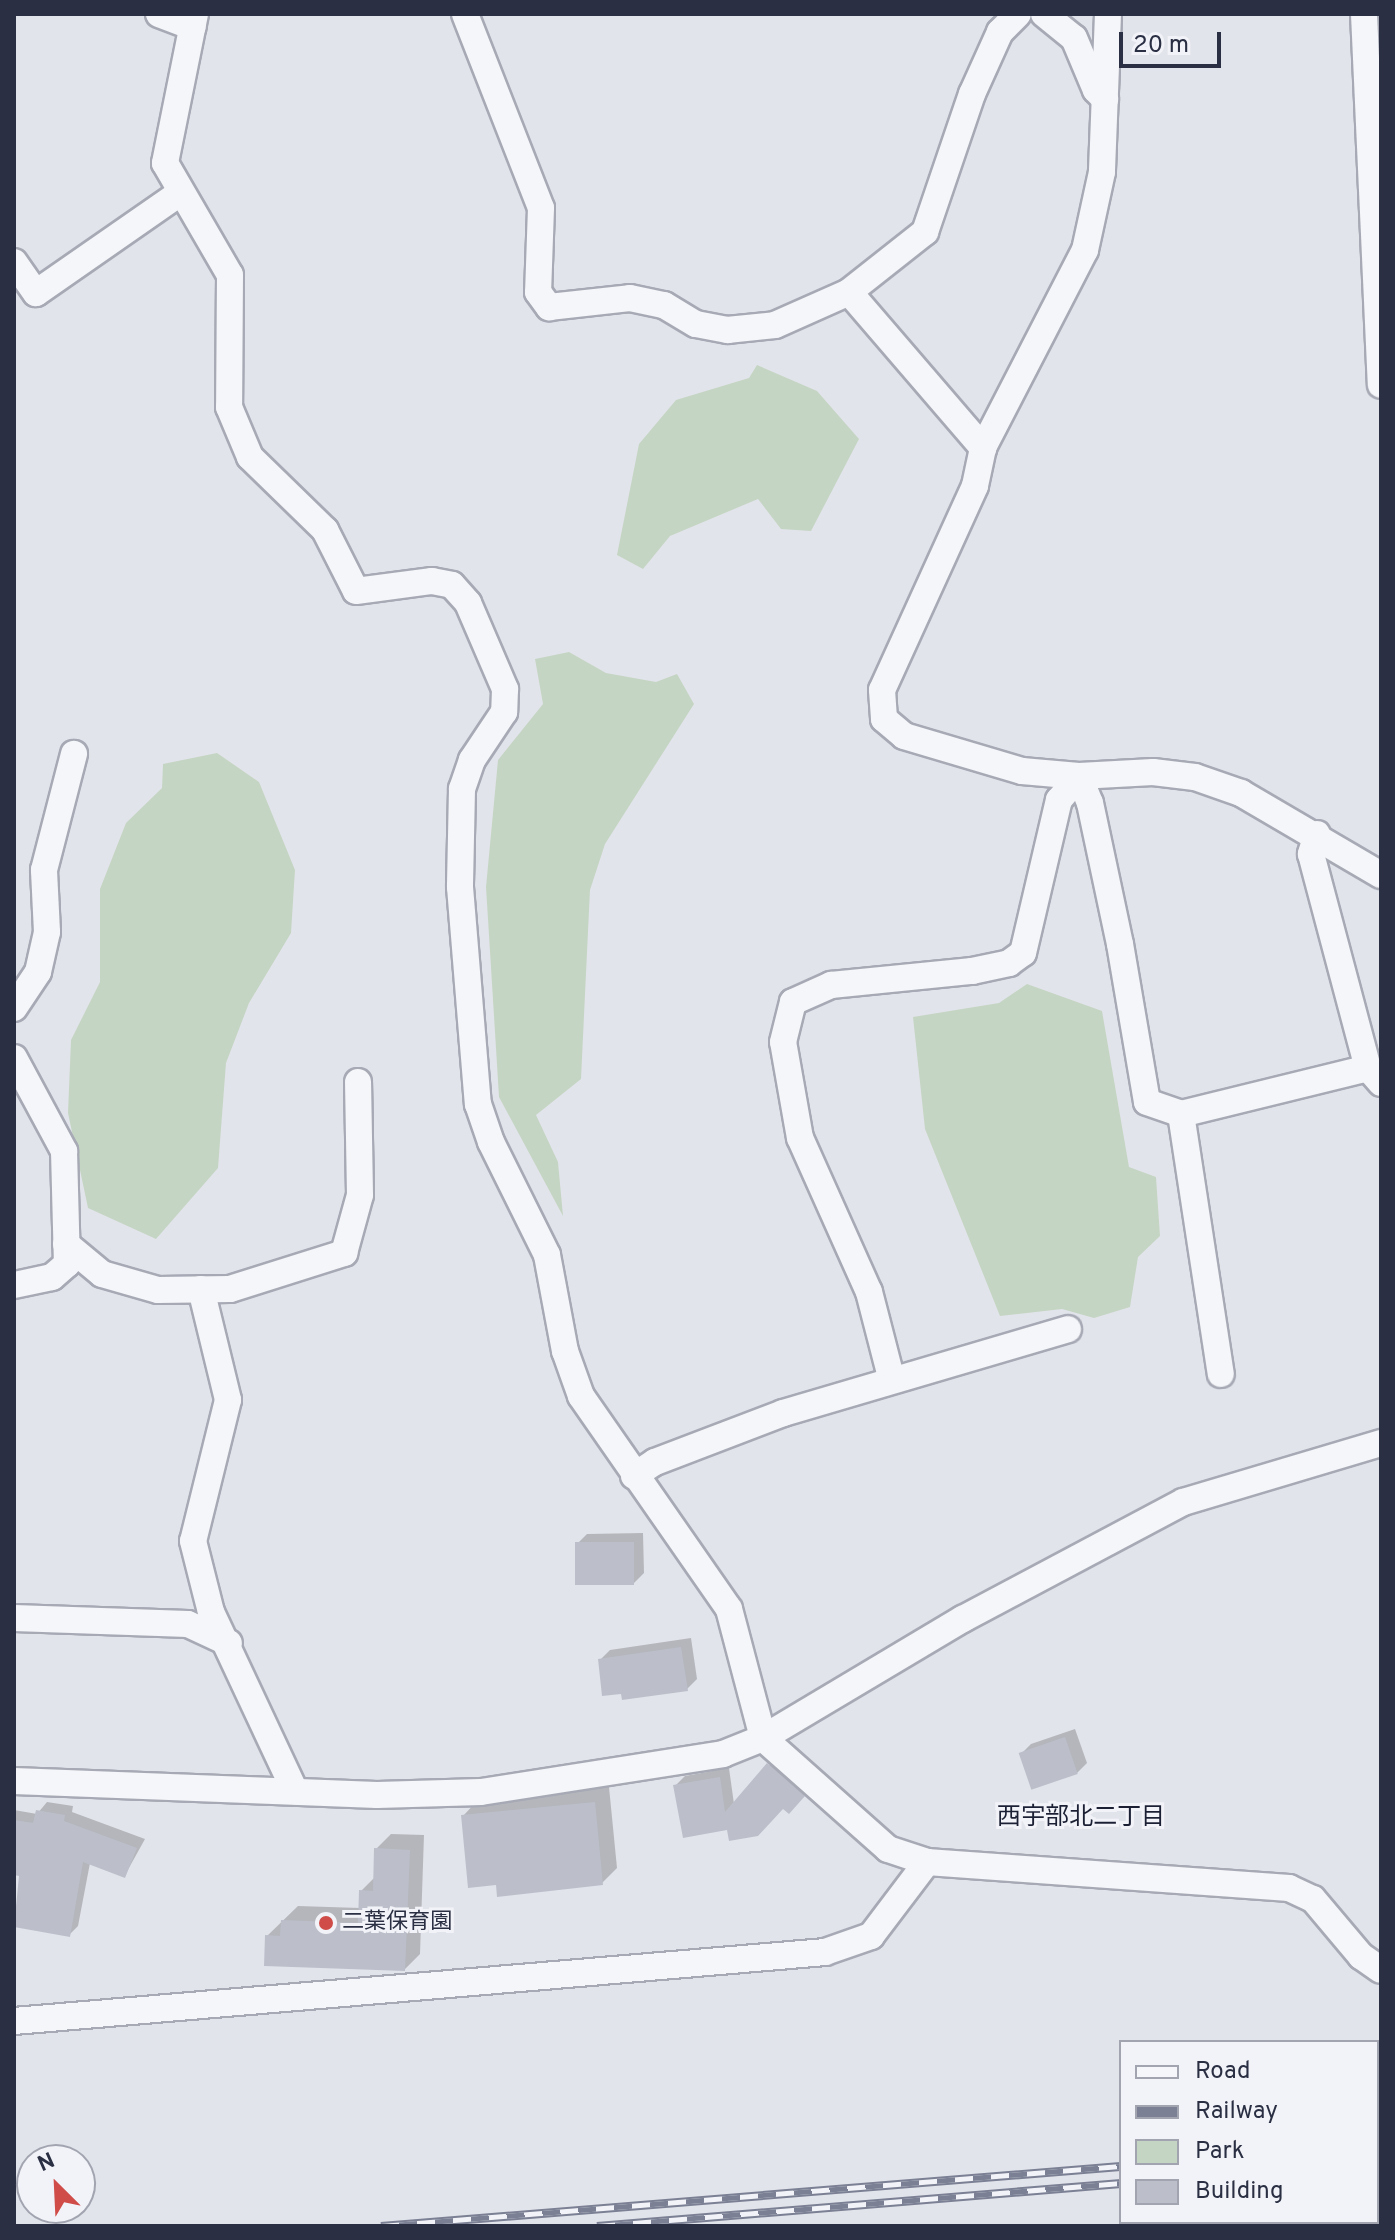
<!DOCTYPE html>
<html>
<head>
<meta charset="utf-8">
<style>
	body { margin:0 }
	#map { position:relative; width:1395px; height:2240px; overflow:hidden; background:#e2e4eb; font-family:Overpass,"Noto Sans JP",sans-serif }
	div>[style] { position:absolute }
	.green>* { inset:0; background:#c5d5c3 }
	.shadow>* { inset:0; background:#0003 }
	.building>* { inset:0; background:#bcbfca; transform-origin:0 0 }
	.roads { filter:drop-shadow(2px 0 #a7aab5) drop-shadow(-2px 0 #a7aab5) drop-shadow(0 2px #a7aab5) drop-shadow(0 -2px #a7aab5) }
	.minor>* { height:26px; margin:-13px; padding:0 13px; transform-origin:13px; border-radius:13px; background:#f5f6f9 }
	.rail>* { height:9px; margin-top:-4.5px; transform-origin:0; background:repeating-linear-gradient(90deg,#f2f3f8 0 18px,#7b8094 0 36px); box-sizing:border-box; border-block:2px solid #7b8094 }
	.dots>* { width:22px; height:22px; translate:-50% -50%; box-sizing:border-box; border:4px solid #f2f3f8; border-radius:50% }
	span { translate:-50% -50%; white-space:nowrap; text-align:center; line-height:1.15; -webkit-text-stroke:6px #f2f3f8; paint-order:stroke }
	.poi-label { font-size:22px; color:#2a2f43 }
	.left { translate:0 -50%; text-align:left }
	.neighbourhood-label { font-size:24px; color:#1c2034 }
	.frame { position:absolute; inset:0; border:16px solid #2a2f43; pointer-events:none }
	.legend { position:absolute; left:1119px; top:2040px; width:260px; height:184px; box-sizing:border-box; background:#f2f3f8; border:2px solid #a2a5b0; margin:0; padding:10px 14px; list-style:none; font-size:24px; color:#2a2f43 }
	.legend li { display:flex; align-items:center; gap:16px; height:40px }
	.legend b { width:40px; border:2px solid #a2a5b0 }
	.north { position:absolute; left:16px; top:2144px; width:80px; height:80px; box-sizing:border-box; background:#f2f3f8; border:2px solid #a2a5b0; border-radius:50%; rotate:336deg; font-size:22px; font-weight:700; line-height:32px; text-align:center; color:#2a2f43 }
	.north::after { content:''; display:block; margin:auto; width:28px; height:36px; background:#cf4c48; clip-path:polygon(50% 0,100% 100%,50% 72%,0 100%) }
	.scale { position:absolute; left:1119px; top:32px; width:102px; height:36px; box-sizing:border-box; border:4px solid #2a2f43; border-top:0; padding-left:10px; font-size:24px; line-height:28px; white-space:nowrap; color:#2a2f43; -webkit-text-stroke:6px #f2f3f8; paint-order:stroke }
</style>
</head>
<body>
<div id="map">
	<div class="green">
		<div style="clip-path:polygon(757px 365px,817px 391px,859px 439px,811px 531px,781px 529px,758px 499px,670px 536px,643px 569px,617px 555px,639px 444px,676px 400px,749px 378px)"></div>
		<div style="clip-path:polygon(569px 652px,606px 673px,656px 682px,677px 674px,694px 704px,605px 844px,590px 890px,581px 1079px,536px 1115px,558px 1162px,563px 1216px,499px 1097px,486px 887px,498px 760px,543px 704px,535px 659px)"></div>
		<div style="clip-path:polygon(217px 753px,259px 782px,295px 870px,291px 933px,249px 1003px,226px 1063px,218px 1168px,156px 1239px,88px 1208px,68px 1113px,71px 1040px,100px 982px,100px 889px,126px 823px,162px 788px,163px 764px)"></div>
		<div style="clip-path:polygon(1027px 984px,1102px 1011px,1129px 1167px,1156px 1177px,1160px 1236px,1138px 1257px,1130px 1307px,1094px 1318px,1062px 1309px,1000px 1316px,925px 1129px,913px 1017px,999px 1003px)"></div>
	</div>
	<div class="shadow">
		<div style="clip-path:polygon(643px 1533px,644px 1573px,634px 1583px,577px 1544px,587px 1534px)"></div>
		<div style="clip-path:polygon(691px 1638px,697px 1679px,687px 1689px,623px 1692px,600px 1660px,610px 1650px)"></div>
		<div style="clip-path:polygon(1075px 1729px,1087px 1763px,1077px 1773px,1021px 1754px,1031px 1744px)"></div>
		<div style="clip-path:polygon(779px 1755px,813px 1785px,798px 1802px,729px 1827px,675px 1786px,685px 1776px,729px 1768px,734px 1804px)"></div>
		<div style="clip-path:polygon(609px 1787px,617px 1868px,602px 1883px,498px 1882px,463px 1816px,478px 1800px)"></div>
		<div style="clip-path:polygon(47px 1802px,73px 1806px,72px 1812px,145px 1839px,125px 1875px,90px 1863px,78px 1926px,69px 1935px,14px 1925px,21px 1874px,14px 1873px,14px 1810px,37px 1814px)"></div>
		<div style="clip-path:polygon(391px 1834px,424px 1835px,420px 1954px,405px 1969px,267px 1936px,298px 1906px,360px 1908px,361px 1891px,375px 1877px,376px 1849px)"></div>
	</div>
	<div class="building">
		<div style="left:634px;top:1542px;width:43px;height:59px;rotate:90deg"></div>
		<div style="clip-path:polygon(681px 1647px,688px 1691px,622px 1700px,621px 1694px,602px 1696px,598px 1659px)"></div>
		<div style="left:1065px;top:1737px;width:39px;height:49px;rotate:71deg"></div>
		<div style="clip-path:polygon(767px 1763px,805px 1796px,789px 1814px,783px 1809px,758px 1836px,729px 1841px,727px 1830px,683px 1838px,673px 1785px,720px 1777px,725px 1812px)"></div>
		<div style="clip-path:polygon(595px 1802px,603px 1885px,497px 1897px,496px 1885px,468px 1888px,461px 1815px)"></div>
		<div style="clip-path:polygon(36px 1810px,65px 1815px,64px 1821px,137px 1848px,125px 1878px,83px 1862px,70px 1937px,14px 1927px,19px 1876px,14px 1875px,14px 1820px,33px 1823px)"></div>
		<div style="clip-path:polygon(374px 1848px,410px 1850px,405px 1971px,264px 1966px,265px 1935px,280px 1936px,281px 1920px,358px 1923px,359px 1890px,373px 1891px)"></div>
	</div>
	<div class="roads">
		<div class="minor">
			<div style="left:159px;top:14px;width:36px;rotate:21deg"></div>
			<div style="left:195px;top:14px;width:152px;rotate:101.4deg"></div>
			<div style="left:165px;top:163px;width:129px;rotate:59.9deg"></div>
			<div style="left:230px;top:275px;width:132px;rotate:90.4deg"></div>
			<div style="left:229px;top:407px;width:54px;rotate:67.2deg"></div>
			<div style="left:250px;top:457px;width:105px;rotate:44.2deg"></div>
			<div style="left:325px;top:530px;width:68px;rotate:63.1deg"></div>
			<div style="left:356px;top:591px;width:77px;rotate:-7.5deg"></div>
			<div style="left:432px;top:581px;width:20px;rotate:11deg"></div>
			<div style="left:452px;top:585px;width:24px;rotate:48deg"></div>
			<div style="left:468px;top:603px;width:94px;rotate:66.7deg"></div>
			<div style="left:505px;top:689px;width:23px;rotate:92deg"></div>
			<div style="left:504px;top:712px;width:58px;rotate:123.7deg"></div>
			<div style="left:472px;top:760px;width:31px;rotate:109deg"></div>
			<div style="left:462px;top:789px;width:98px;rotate:91.2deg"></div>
			<div style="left:460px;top:887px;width:218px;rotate:85.3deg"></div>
			<div style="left:478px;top:1104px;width:40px;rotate:71.1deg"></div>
			<div style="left:491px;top:1142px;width:126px;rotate:63.6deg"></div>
			<div style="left:547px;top:1255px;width:98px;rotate:79.4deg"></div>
			<div style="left:565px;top:1351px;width:48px;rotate:70.4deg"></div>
			<div style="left:581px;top:1396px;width:259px;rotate:55.2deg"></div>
			<div style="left:729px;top:1609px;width:133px;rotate:75.2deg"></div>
			<div style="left:763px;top:1738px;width:167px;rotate:41.6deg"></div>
			<div style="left:888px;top:1849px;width:41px;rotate:18.4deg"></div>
			<div style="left:927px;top:1862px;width:363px;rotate:4.1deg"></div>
			<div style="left:1289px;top:1888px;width:26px;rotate:25deg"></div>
			<div style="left:1313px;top:1899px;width:75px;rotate:49.9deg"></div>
			<div style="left:1361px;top:1956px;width:24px;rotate:35deg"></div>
			<div style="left:465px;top:14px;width:208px;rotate:68.6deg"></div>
			<div style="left:541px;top:208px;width:84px;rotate:92deg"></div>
			<div style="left:538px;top:292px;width:19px;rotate:54deg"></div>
			<div style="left:549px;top:307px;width:81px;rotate:-6.3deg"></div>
			<div style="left:630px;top:298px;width:35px;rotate:12deg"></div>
			<div style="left:664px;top:305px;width:37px;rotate:31deg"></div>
			<div style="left:696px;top:324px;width:32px;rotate:11deg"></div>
			<div style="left:727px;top:330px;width:48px;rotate:-5.9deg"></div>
			<div style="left:775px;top:325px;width:81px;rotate:-24deg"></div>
			<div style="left:849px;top:292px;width:97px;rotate:-38.3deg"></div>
			<div style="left:925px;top:232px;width:146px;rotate:-71.2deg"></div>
			<div style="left:972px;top:94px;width:68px;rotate:-65.7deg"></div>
			<div style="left:1000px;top:32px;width:25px;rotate:-45deg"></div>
			<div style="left:1044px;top:14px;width:38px;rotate:39deg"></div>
			<div style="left:1074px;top:38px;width:56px;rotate:67.1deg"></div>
			<div style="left:1096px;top:90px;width:13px;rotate:45deg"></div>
			<div style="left:1108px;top:14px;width:158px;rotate:92.2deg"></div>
			<div style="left:1102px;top:172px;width:80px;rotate:102.3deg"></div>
			<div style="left:1085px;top:250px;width:223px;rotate:117.3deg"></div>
			<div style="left:983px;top:448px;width:39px;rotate:102deg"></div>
			<div style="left:975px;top:486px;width:224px;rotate:114.5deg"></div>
			<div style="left:882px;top:690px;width:29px;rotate:86deg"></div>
			<div style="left:884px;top:719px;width:26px;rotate:40deg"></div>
			<div style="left:904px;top:736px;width:123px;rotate:16.5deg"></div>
			<div style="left:1022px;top:771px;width:57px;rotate:5deg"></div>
			<div style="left:1079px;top:776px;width:29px;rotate:68deg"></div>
			<div style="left:1090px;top:803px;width:144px;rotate:78deg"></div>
			<div style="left:1120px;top:944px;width:160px;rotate:80.3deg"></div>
			<div style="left:1147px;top:1102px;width:36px;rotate:19deg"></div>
			<div style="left:1181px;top:1114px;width:263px;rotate:81.3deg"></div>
			<div style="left:1364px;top:14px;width:371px;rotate:87.4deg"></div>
			<div style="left:14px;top:262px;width:38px;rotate:55deg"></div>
			<div style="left:36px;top:293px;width:175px;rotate:-34.8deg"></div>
			<div style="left:849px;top:292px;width:206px;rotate:49.3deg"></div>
			<div style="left:1317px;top:834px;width:21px;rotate:107deg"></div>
			<div style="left:1311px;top:854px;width:221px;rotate:75.1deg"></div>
			<div style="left:1368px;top:1068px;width:20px;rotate:49deg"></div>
			<div style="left:14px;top:1008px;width:43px;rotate:-56.3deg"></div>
			<div style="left:38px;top:972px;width:41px;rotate:-77.3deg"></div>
			<div style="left:47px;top:932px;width:62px;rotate:-92.8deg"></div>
			<div style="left:44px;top:870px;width:120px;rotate:-75.5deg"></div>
			<div style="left:14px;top:1058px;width:106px;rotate:61.7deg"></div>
			<div style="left:64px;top:1151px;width:113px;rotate:88.5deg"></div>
			<div style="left:67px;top:1264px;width:20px;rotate:139deg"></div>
			<div style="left:52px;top:1277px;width:39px;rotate:168deg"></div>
			<div style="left:1181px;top:1114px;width:193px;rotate:-13.8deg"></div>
			<div style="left:66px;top:1244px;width:47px;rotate:39.8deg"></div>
			<div style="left:102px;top:1274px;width:58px;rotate:15.9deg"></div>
			<div style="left:158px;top:1290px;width:72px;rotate:-0.8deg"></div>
			<div style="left:230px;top:1289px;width:120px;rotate:-17.5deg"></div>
			<div style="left:344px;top:1253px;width:60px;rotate:-74.6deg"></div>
			<div style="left:360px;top:1195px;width:113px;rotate:-91deg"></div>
			<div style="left:201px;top:1289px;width:114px;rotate:76.3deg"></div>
			<div style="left:228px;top:1400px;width:145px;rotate:103.9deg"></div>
			<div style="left:193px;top:1541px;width:73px;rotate:75.8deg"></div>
			<div style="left:211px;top:1612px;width:198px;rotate:64.9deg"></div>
			<div style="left:891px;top:1377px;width:88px;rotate:-104.5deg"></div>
			<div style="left:869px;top:1292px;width:169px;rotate:-114.1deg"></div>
			<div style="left:800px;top:1138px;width:97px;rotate:-100deg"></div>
			<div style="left:783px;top:1042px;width:41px;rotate:-76deg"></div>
			<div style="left:793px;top:1002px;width:42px;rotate:-24.1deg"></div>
			<div style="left:831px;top:985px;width:142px;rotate:-5.7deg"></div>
			<div style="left:972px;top:971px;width:38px;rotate:-12deg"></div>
			<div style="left:1009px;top:963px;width:17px;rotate:-36deg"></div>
			<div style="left:1023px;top:953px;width:157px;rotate:-76.8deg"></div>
			<div style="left:1059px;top:800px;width:31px;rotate:-50deg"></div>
			<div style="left:1079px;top:776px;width:74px;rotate:-3.1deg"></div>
			<div style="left:1153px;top:772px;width:42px;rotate:6.8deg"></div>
			<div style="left:1195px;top:777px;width:49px;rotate:19.2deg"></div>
			<div style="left:1241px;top:793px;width:162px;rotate:30.4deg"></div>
			<div style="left:634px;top:1476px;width:25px;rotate:-34deg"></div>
			<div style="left:655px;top:1462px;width:137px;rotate:-20.9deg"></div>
			<div style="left:783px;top:1413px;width:297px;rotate:-16.4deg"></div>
			<div style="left:14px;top:1618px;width:174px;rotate:2deg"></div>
			<div style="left:188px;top:1624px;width:45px;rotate:24.9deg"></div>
			<div style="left:14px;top:1781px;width:363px;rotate:2.2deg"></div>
			<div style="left:377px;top:1795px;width:104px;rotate:-1.7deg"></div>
			<div style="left:481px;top:1792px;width:245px;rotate:-8.9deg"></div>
			<div style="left:723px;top:1754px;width:43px;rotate:-21.8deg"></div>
			<div style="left:763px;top:1738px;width:233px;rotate:-30.8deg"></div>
			<div style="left:963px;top:1619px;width:249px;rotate:-28deg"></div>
			<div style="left:1183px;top:1502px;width:207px;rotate:-16.6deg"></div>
			<div style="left:14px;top:2021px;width:814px;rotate:-4.86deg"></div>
			<div style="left:825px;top:1952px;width:49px;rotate:-19.2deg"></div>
			<div style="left:871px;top:1936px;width:93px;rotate:-52.9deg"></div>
		</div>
	</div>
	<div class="rail">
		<div style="left:1377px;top:2146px;width:4px;rotate:-14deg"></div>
		<div style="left:1377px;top:2162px;width:4px"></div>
		<div style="left:381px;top:2226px;width:742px;rotate:-4.64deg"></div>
		<div style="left:597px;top:2226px;width:526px;rotate:-4.69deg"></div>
	</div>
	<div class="dots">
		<div style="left:326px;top:1923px;background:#cf4c48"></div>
	</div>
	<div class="poi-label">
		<span class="left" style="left:342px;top:1923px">二葉保育園</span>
	</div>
	<div class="neighbourhood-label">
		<span style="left:1081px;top:1819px">西宇部北二丁目</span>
	</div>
	<div class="frame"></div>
	<ul class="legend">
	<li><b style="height:10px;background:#f5f6f9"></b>Road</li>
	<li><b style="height:10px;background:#7b8094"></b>Railway</li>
	<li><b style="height:22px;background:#c5d5c3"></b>Park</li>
	<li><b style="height:22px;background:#bcbfca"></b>Building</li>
	</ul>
	<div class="north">N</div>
	<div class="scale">20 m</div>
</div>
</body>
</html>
